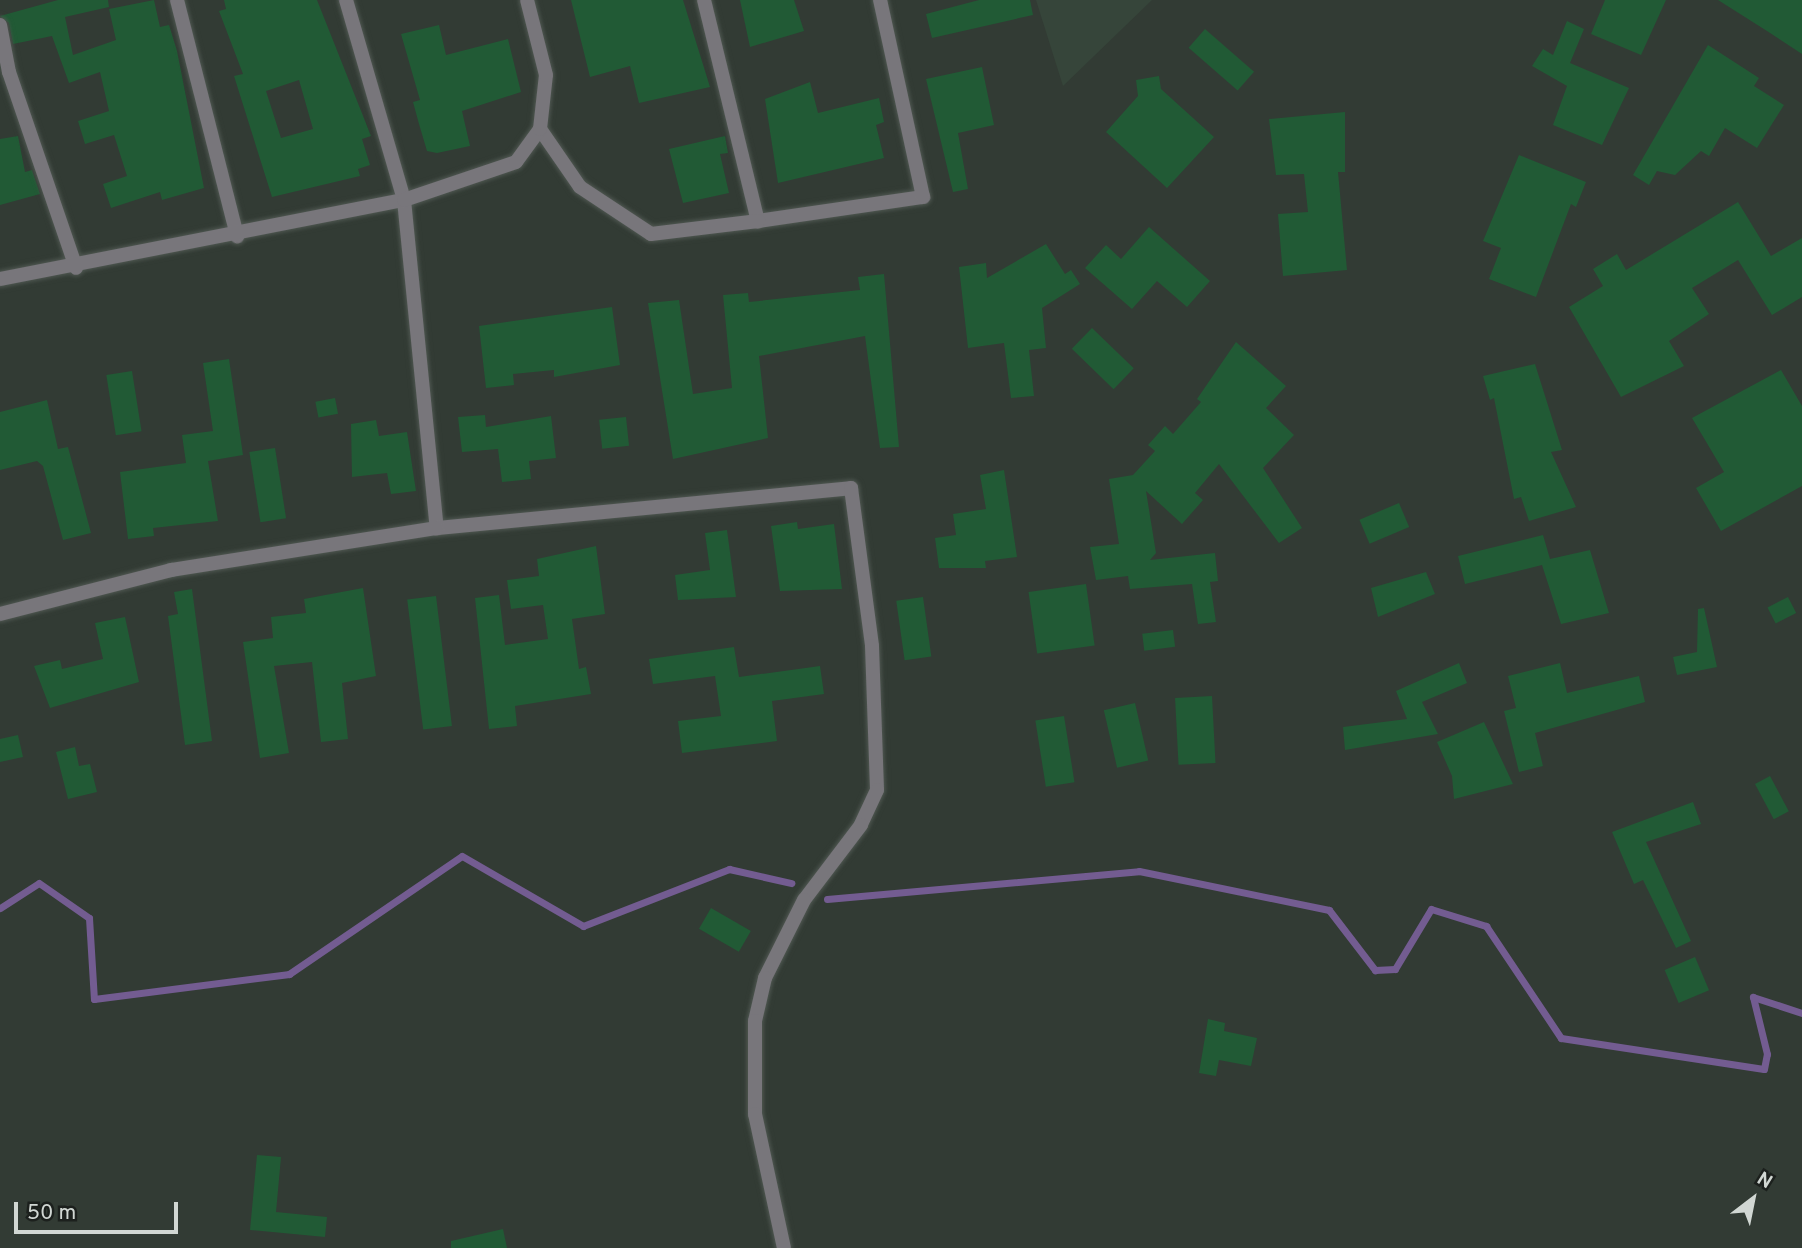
<!DOCTYPE html>
<style>
body{margin:0}
#map{position:relative;width:1802px;height:1248px;overflow:hidden;background:#323b34;font-family:Overpass,sans-serif}
div>[style]{position:absolute}
[style*='--x']{left:calc(var(--x)*1px);top:calc(var(--y)*1px);width:calc(var(--w)*1px);rotate:calc(var(--a)*1deg)}
.built>*{inset:0;background:#36453a}
.stream>*{height:7px;margin:-3.5px;padding:0 3.5px;transform-origin:3.5px;border-radius:3.5px;background:#735c91}
.building>*{inset:0;background:#215a35;transform-origin:0 0}
.roads{filter:drop-shadow(0 0 2px #4f5751) drop-shadow(0 0 2px #4f5751)}
.street>*{height:14px;margin:-7px;padding:0 7px;transform-origin:7px;border-radius:7px;background:#78767b}
span{translate:-50% -50%;white-space:nowrap;text-align:center;line-height:1.15;-webkit-text-stroke:5px #1c201d;paint-order:stroke}
.north{position:absolute;left:1718px;top:1164px;width:70px;height:70px;-webkit-text-stroke:5px #1c201d;paint-order:stroke;rotate:32deg;font-size:19px;font-weight:700;line-height:28px;text-align:center;color:#d1d7d3}
.north::after{content:'';display:block;margin:auto;width:24px;height:32px;background:#d1d7d3;clip-path:polygon(50% 0,100% 100%,50% 72%,0 100%)}
.scale{position:absolute;left:14px;top:1202px;width:164px;height:32px;box-sizing:border-box;border:4px solid #d1d7d3;border-top:0;padding-left:9px;font-size:21px;line-height:24px;white-space:nowrap;color:#d1d7d3;-webkit-text-stroke:5px #1c201d;paint-order:stroke}
</style>
<div id="map">
<div class="built">
<div style="clip-path:polygon(1036px 0,1152px 0,1063px 86px)"></div>
</div>
<div class="stream">
<div style="--x:827;--y:899;--w:313;--a:-5.1"></div>
<div style="--x:1139;--y:871;--w:194;--a:11.6"></div>
<div style="--x:1329;--y:910;--w:76;--a:52.5"></div>
<div style="--x:1375;--y:970;--w:20;--a:-3"></div>
<div style="--x:1395;--y:969;--w:70;--a:-59"></div>
<div style="--x:1431;--y:909;--w:58;--a:17.2"></div>
<div style="--x:1486;--y:926;--w:135;--a:56.2"></div>
<div style="--x:1561;--y:1038;--w:205;--a:8.7"></div>
<div style="--x:1764;--y:1069;--w:15;--a:-79"></div>
<div style="--x:1767;--y:1054;--w:59;--a:-103.8"></div>
<div style="--x:1753;--y:997;--w:52;--a:18.1"></div>
<div style="--x:0;--y:908;--w:46;--a:-32.7"></div>
<div style="--x:39;--y:883;--w:61;--a:35"></div>
<div style="--x:89;--y:918;--w:81;--a:86.5"></div>
<div style="--x:94;--y:999;--w:197;--a:-7.3"></div>
<div style="--x:289;--y:974;--w:209;--a:-34.3"></div>
<div style="--x:462;--y:856;--w:140;--a:30"></div>
<div style="--x:583;--y:926;--w:157;--a:-21.3"></div>
<div style="--x:729;--y:869;--w:64;--a:12.7"></div>
</div>
<div class="building">
<div style="clip-path:polygon(58px 0,108px 0,109px 7px,65px 17px,73px 55px,116px 40px,109px 9px,154px 0,160px 27px,169px 25px,177px 51px,204px 188px,162px 200px,160px 192px,111px 208px,103px 184px,127px 176px,114px 135px,85px 144px,78px 121px,109px 111px,100px 72px,69px 83px,52px 36px,13px 44px,9px 23px,0 16px)"></div>
<div style="clip-path:polygon(evenodd,224px 0,317px 0,371px 136px,362px 139px,370px 165px,358px 169px,360px 176px,272px 197px,234px 76px,243px 74px,219px 11px,226px 9px,224px 0,299px 80px,313px 129px,281px 138px,266px 91px,299px 80px)"></div>
<div style="clip-path:polygon(571px 0,683px 0,710px 87px,639px 103px,630px 66px,590px 77px)"></div>
<div style="clip-path:polygon(740px 0,794px 0,804px 31px,750px 47px)"></div>
<div style="clip-path:polygon(979px 0,1030px 0,1033px 15px,932px 38px,926px 14px)"></div>
<div style="clip-path:polygon(1605px 0,1666px 0,1641px 55px,1591px 34px)"></div>
<div style="clip-path:polygon(1718px 0,1802px 0,1802px 54px,1767px 31px)"></div>
<div style="clip-path:polygon(1567px 21px,1584px 29px,1570px 63px,1629px 88px,1602px 145px,1553px 125px,1567px 86px,1532px 66px,1543px 49px,1553px 55px)"></div>
<div style="clip-path:polygon(439px 25px,446px 55px,508px 39px,521px 92px,462px 111px,470px 146px,437px 153px,427px 151px,419px 124px,413px 102px,420px 100px,401px 34px)"></div>
<div style="left:1205px;top:29px;width:65px;height:25px;rotate:41deg"></div>
<div style="clip-path:polygon(1708px 45px,1759px 78px,1754px 86px,1784px 105px,1757px 148px,1725px 128px,1709px 156px,1701px 151px,1675px 175px,1657px 171px,1649px 185px,1633px 175px)"></div>
<div style="clip-path:polygon(982px 67px,994px 125px,958px 133px,968px 189px,953px 192px,926px 79px)"></div>
<div style="clip-path:polygon(1159px 76px,1161px 89px,1214px 137px,1167px 188px,1106px 132px,1138px 96px,1136px 80px)"></div>
<div style="clip-path:polygon(810px 82px,818px 113px,879px 98px,884px 122px,876px 125px,884px 158px,778px 183px,765px 99px)"></div>
<div style="clip-path:polygon(1345px 112px,1345px 172px,1338px 172px,1347px 270px,1283px 276px,1278px 214px,1308px 212px,1304px 174px,1276px 175px,1269px 119px)"></div>
<div style="clip-path:polygon(18px 136px,25px 172px,32px 170px,40px 194px,0 205px,0 139px)"></div>
<div style="clip-path:polygon(725px 136px,728px 153px,720px 154px,729px 193px,683px 203px,669px 149px)"></div>
<div style="clip-path:polygon(1519px 155px,1586px 182px,1576px 207px,1571px 204px,1536px 297px,1489px 279px,1501px 248px,1483px 241px)"></div>
<div style="clip-path:polygon(1738px 202px,1771px 256px,1802px 238px,1802px 297px,1772px 315px,1738px 260px,1692px 288px,1709px 314px,1669px 341px,1684px 366px,1621px 397px,1569px 307px,1603px 286px,1593px 269px,1617px 254px,1626px 270px)"></div>
<div style="clip-path:polygon(1149px 227px,1210px 281px,1187px 307px,1157px 281px,1132px 309px,1085px 268px,1106px 245px,1121px 259px)"></div>
<div style="clip-path:polygon(1046px 244px,1065px 274px,1071px 270px,1080px 284px,1042px 308px,1046px 348px,1029px 350px,1034px 396px,1011px 398px,1004px 343px,968px 348px,959px 267px,986px 263px,987px 278px)"></div>
<div style="clip-path:polygon(884px 274px,899px 447px,880px 448px,865px 336px,759px 356px,768px 438px,673px 459px,648px 303px,679px 300px,693px 394px,732px 388px,723px 295px,748px 293px,749px 302px,860px 290px,858px 277px)"></div>
<div style="clip-path:polygon(612px 307px,620px 365px,554px 377px,554px 370px,513px 374px,514px 385px,486px 388px,479px 326px)"></div>
<div style="left:1092px;top:328px;width:58px;height:29px;rotate:44deg"></div>
<div style="clip-path:polygon(1236px 342px,1286px 386px,1266px 408px,1294px 435px,1263px 468px,1302px 528px,1279px 543px,1219px 464px,1195px 493px,1203px 500px,1182px 524px,1146px 491px,1156px 553px,1150px 560px,1215px 553px,1218px 581px,1210px 582px,1216px 622px,1198px 624px,1192px 584px,1130px 589px,1128px 576px,1096px 580px,1090px 547px,1119px 544px,1109px 479px,1133px 475px,1155px 451px,1148px 445px,1165px 426px,1173px 434px,1201px 402px,1197px 399px)"></div>
<div style="clip-path:polygon(229px 359px,243px 455px,208px 461px,218px 521px,153px 528px,154px 536px,128px 539px,120px 472px,186px 463px,182px 435px,213px 431px,203px 363px)"></div>
<div style="clip-path:polygon(1535px 364px,1562px 450px,1551px 452px,1576px 507px,1529px 521px,1521px 497px,1514px 499px,1494px 398px,1490px 400px,1483px 376px)"></div>
<div style="clip-path:polygon(1781px 370px,1802px 406px,1802px 486px,1721px 531px,1696px 488px,1724px 472px,1692px 418px)"></div>
<div style="left:132px;top:371px;width:61px;height:26px;rotate:81deg"></div>
<div style="left:335px;top:398px;width:16px;height:20px;rotate:79deg"></div>
<div style="clip-path:polygon(47px 400px,58px 449px,68px 447px,91px 533px,63px 540px,43px 466px,37px 461px,0 470px,0 412px)"></div>
<div style="clip-path:polygon(485px 415px,486px 427px,551px 416px,556px 458px,529px 461px,531px 479px,502px 482px,498px 449px,462px 452px,458px 417px)"></div>
<div style="left:626px;top:417px;width:29px;height:27px;rotate:84deg"></div>
<div style="clip-path:polygon(376px 420px,379px 436px,407px 432px,416px 491px,391px 494px,387px 473px,352px 477px,351px 424px)"></div>
<div style="left:275px;top:448px;width:71px;height:26px;rotate:81deg"></div>
<div style="clip-path:polygon(1004px 470px,1017px 557px,985px 561px,986px 568px,939px 568px,935px 538px,956px 535px,953px 514px,986px 509px,980px 475px)"></div>
<div style="left:1399px;top:503px;width:26px;height:43px;rotate:67deg"></div>
<div style="clip-path:polygon(797px 522px,798px 529px,834px 524px,842px 589px,780px 591px,771px 526px)"></div>
<div style="clip-path:polygon(727px 530px,736px 597px,678px 600px,675px 575px,710px 570px,705px 533px)"></div>
<div style="clip-path:polygon(1543px 535px,1550px 559px,1590px 550px,1609px 613px,1561px 624px,1542px 565px,1465px 584px,1458px 556px)"></div>
<div style="clip-path:polygon(596px 546px,605px 614px,572px 619px,579px 669px,586px 667px,591px 694px,515px 706px,517px 726px,489px 729px,475px 598px,499px 595px,505px 645px,548px 639px,543px 605px,511px 609px,507px 580px,539px 576px,537px 559px)"></div>
<div style="clip-path:polygon(1426px 572px,1435px 594px,1378px 617px,1371px 588px)"></div>
<div style="left:1086px;top:584px;width:62px;height:58px;rotate:82deg"></div>
<div style="clip-path:polygon(363px 588px,376px 676px,342px 683px,348px 739px,321px 742px,312px 662px,274px 666px,289px 753px,260px 758px,243px 642px,273px 638px,271px 617px,306px 613px,304px 599px)"></div>
<div style="clip-path:polygon(192px 589px,212px 741px,185px 745px,168px 616px,178px 614px,174px 592px)"></div>
<div style="left:436px;top:596px;width:131px;height:29px;rotate:83deg"></div>
<div style="left:923px;top:597px;width:60px;height:27px;rotate:82deg"></div>
<div style="left:1788px;top:597px;width:18px;height:23px;rotate:63deg"></div>
<div style="clip-path:polygon(1704px 608px,1717px 667px,1677px 675px,1673px 657px,1697px 652px,1698px 609px)"></div>
<div style="clip-path:polygon(125px 617px,139px 682px,50px 708px,34px 666px,60px 660px,62px 669px,103px 659px,95px 623px)"></div>
<div style="left:1173px;top:630px;width:17px;height:31px;rotate:83deg"></div>
<div style="clip-path:polygon(734px 647px,739px 677px,820px 666px,824px 694px,772px 701px,777px 741px,682px 753px,678px 721px,721px 716px,715px 676px,653px 684px,649px 659px)"></div>
<div style="clip-path:polygon(1459px 663px,1467px 683px,1422px 702px,1438px 734px,1345px 750px,1343px 727px,1407px 719px,1396px 691px)"></div>
<div style="clip-path:polygon(1560px 663px,1567px 693px,1639px 676px,1645px 702px,1535px 733px,1543px 766px,1519px 772px,1504px 711px,1516px 708px,1508px 676px)"></div>
<div style="left:1212px;top:696px;width:67px;height:37px;rotate:87deg"></div>
<div style="left:1135px;top:703px;width:59px;height:32px;rotate:77deg"></div>
<div style="left:1064px;top:716px;width:67px;height:29px;rotate:81deg"></div>
<div style="clip-path:polygon(1484px 722px,1513px 784px,1454px 799px,1452px 776px,1437px 742px)"></div>
<div style="clip-path:polygon(18px 735px,23px 757px,0 762px,0 739px)"></div>
<div style="clip-path:polygon(75px 747px,79px 766px,90px 764px,97px 792px,68px 799px,56px 752px)"></div>
<div style="left:1770px;top:776px;width:40px;height:17px;rotate:62deg"></div>
<div style="clip-path:polygon(1693px 802px,1701px 824px,1646px 842px,1691px 941px,1676px 948px,1643px 880px,1634px 884px,1612px 832px)"></div>
<div style="left:711px;top:908px;width:46px;height:24px;rotate:30deg"></div>
<div style="left:1695px;top:957px;width:36px;height:33px;rotate:67deg"></div>
<div style="clip-path:polygon(1208px 1019px,1225px 1023px,1224px 1031px,1257px 1038px,1251px 1066px,1219px 1060px,1216px 1076px,1199px 1073px)"></div>
<div style="clip-path:polygon(257px 1155px,281px 1157px,276px 1212px,327px 1217px,325px 1237px,250px 1230px)"></div>
<div style="clip-path:polygon(503px 1229px,507px 1248px,451px 1248px,451px 1241px)"></div>
</div>
<div class="roads">
<div class="street">
<div style="--x:177;--y:0;--w:244;--a:75.7"></div>
<div style="--x:346;--y:0;--w:208;--a:73.8"></div>
<div style="--x:404;--y:200;--w:330;--a:84.3"></div>
<div style="--x:437;--y:528;--w:416;--a:-5.5"></div>
<div style="--x:851;--y:488;--w:159;--a:82.4"></div>
<div style="--x:872;--y:646;--w:144;--a:88"></div>
<div style="--x:877;--y:790;--w:38;--a:115"></div>
<div style="--x:861;--y:825;--w:94;--a:127.2"></div>
<div style="--x:804;--y:900;--w:87;--a:116.6"></div>
<div style="--x:765;--y:978;--w:44;--a:103.1"></div>
<div style="--x:755;--y:1021;--w:93;--a:90"></div>
<div style="--x:755;--y:1114;--w:137;--a:77.8"></div>
<div style="--x:704;--y:0;--w:228;--a:76.3"></div>
<div style="--x:758;--y:221;--w:167;--a:-8.3"></div>
<div style="--x:923;--y:197;--w:202;--a:-102.3"></div>
<div style="--x:0;--y:25;--w:48;--a:79.2"></div>
<div style="--x:9;--y:72;--w:207;--a:71.1"></div>
<div style="--x:540;--y:129;--w:70;--a:55.4"></div>
<div style="--x:580;--y:187;--w:85;--a:33.5"></div>
<div style="--x:651;--y:234;--w:108;--a:-6.9"></div>
<div style="--x:0;--y:279;--w:412;--a:-11.1"></div>
<div style="--x:404;--y:200;--w:118;--a:-18.7"></div>
<div style="--x:516;--y:162;--w:41;--a:-54"></div>
<div style="--x:540;--y:129;--w:54;--a:-83.7"></div>
<div style="--x:546;--y:75;--w:77;--a:-104.2"></div>
<div style="--x:0;--y:614;--w:177;--a:-14.4"></div>
<div style="--x:171;--y:570;--w:269;--a:-9"></div>
</div>
</div>
<div class="north">N</div>
<div class="scale">50 m</div>
</div>
